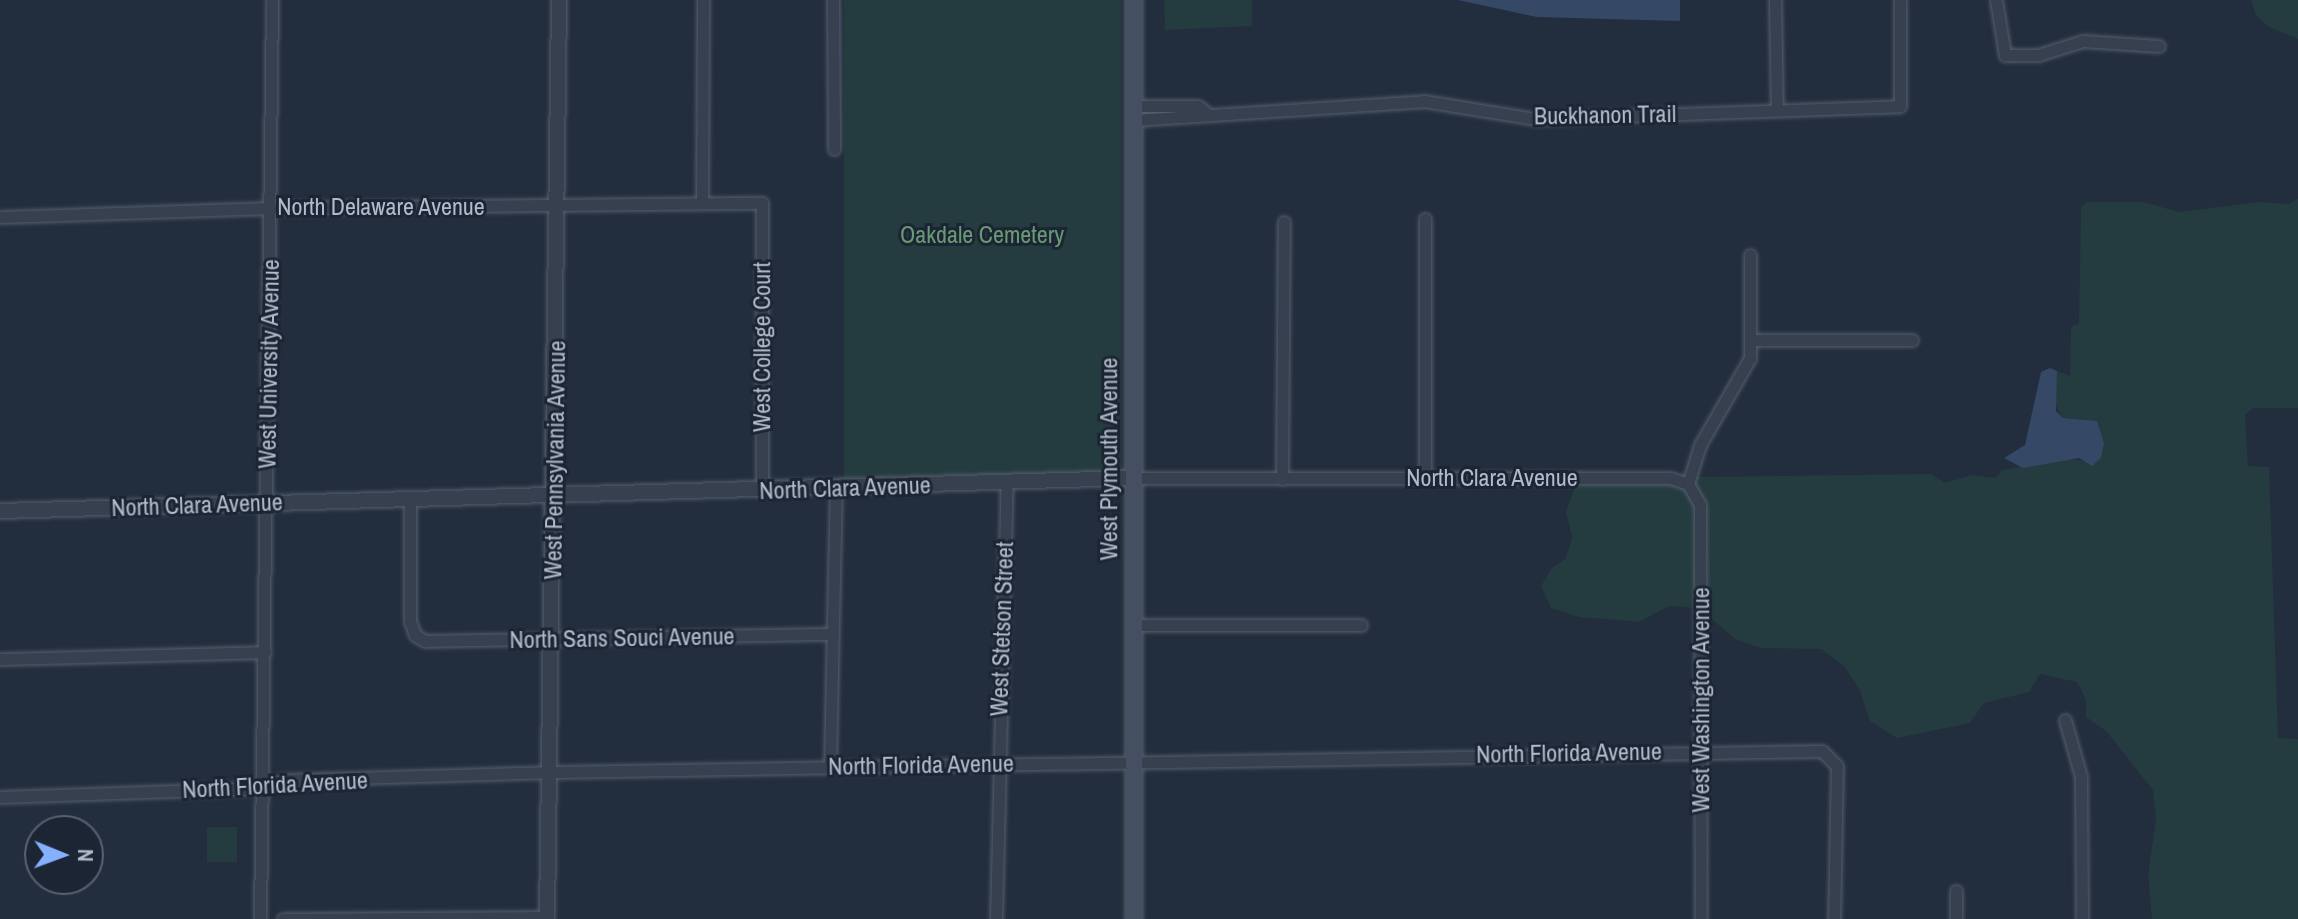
<!DOCTYPE html>
<style>
body{margin:0}
#map{position:relative;width:2298px;height:919px;overflow:hidden;background:#222e3e;font-family:"Archivo Narrow",sans-serif}
div>[style]{position:absolute}
[style*='--x']{left:calc(var(--x)*1px);top:calc(var(--y)*1px);width:calc(var(--w)*1px);rotate:calc(var(--a)*1deg)}
.green>*{inset:0;background:#243b3f;transform-origin:0 0}
.water>*{inset:0;background:#354866}
.roads{filter:drop-shadow(0 0 2px #555e6c) drop-shadow(0 0 2px #555e6c)}
.minor>*{height:11px;margin:-5.5px;padding:0 5.5px;transform-origin:5.5px;border-radius:5.5px;background:#36404e}
.tertiary>*{height:14px;margin:-7px;padding:0 7px;transform-origin:7px;border-radius:7px;background:#36404e}
.secondary>*{height:16px;margin:-8px;padding:0 8px;transform-origin:8px;border-radius:8px;background:#444f61}
span{translate:-50% -50%;white-space:nowrap;text-align:center;line-height:1.15;-webkit-text-stroke:6px #1c2533;paint-order:stroke}
.street-label{font-size:24px;color:#b2bbc9}
.park-label{font-size:24px;color:#689b75}
.north{position:absolute;left:24px;top:815px;width:80px;height:80px;box-sizing:border-box;background:#1c2533;border:2px solid #58616f;border-radius:50%;rotate:91deg;font-size:22px;font-weight:700;line-height:32px;text-align:center;color:#b2bbc9}
.north::after{content:'';display:block;margin:auto;width:28px;height:36px;background:#84b0fd;clip-path:polygon(50% 0,100% 100%,50% 72%,0 100%)}
</style>
<div id="map">
<div class="green">
<div style="left:844px;top:0;width:277px;height:477px"></div>
<div style="clip-path:polygon(1164px 0,1252px 0,1252px 26px,1165px 30px)"></div>
<div style="clip-path:polygon(2251px 0,2298px 0,2298px 39px,2269px 27px,2256px 15px)"></div>
<div style="clip-path:polygon(2298px 199px,2298px 408px,2253px 408px,2245px 415px,2248px 466px,2269px 467px,2278px 738px,2298px 739px,2298px 919px,2152px 919px,2148px 874px,2156px 820px,2153px 790px,2106px 731px,2086px 717px,2086px 700px,2077px 682px,2040px 674px,2029px 692px,1984px 703px,1970px 723px,1897px 738px,1870px 721px,1860px 691px,1845px 667px,1821px 649px,1761px 648px,1735px 639px,1707px 615px,1706px 505px,1694px 484px,1696px 477px,1931px 474px,1945px 483px,1972px 475px,1995px 478px,2002px 470px,2067px 459px,2086px 461px,2087px 420px,2062px 418px,2055px 403px,2057px 371px,2070px 376px,2071px 327px,2079px 323px,2081px 208px,2086px 202px,2143px 202px,2179px 212px,2258px 202px,2288px 204px)"></div>
<div style="clip-path:polygon(1669px 482px,1685px 488px,1695px 506px,1696px 608px,1669px 606px,1639px 622px,1579px 617px,1551px 608px,1541px 586px,1552px 568px,1566px 558px,1572px 537px,1566px 512px,1576px 483px)"></div>
<div style="left:207px;top:827px;width:30px;height:35px"></div>
</div>
<div class="water">
<div style="clip-path:polygon(1458px 0,1680px 0,1680px 21px,1537px 17px)"></div>
<div style="clip-path:polygon(2050px 368px,2057px 371px,2056px 411px,2063px 418px,2097px 421px,2104px 443px,2101px 458px,2092px 466px,2079px 458px,2023px 468px,2004px 458px,2025px 445px,2041px 372px)"></div>
</div>
<div class="roads">
<div class="minor">
<div style="--x:833;--y:0;--w:149;--a:89.6"></div>
<div style="--x:1775;--y:0;--w:110;--a:89"></div>
<div style="--x:1996;--y:0;--w:56;--a:80.7"></div>
<div style="--x:2005;--y:55;--w:33;--a:0"></div>
<div style="--x:2038;--y:55;--w:47;--a:-17.3"></div>
<div style="--x:2083;--y:41;--w:76;--a:3.8"></div>
<div style="--x:1134;--y:106;--w:64;--a:0"></div>
<div style="--x:1198;--y:106;--w:10;--a:37"></div>
<div style="--x:1134;--y:120;--w:291;--a:-3.7"></div>
<div style="--x:1424;--y:101;--w:112;--a:9.2"></div>
<div style="--x:1535;--y:119;--w:365;--a:-2"></div>
<div style="--x:1900;--y:106;--w:106;--a:-90"></div>
<div style="--x:702;--y:203;--w:203;--a:-89.7"></div>
<div style="--x:0;--y:217;--w:271;--a:-1.9"></div>
<div style="--x:271;--y:208;--w:491;--a:-0.6"></div>
<div style="--x:762;--y:203;--w:288;--a:90"></div>
<div style="--x:1425;--y:219;--w:259;--a:90"></div>
<div style="--x:1750;--y:340;--w:162;--a:0"></div>
<div style="--x:1133;--y:478;--w:537;--a:0"></div>
<div style="--x:1670;--y:478;--w:19;--a:18"></div>
<div style="--x:1282;--y:479;--w:257;--a:-89.6"></div>
<div style="--x:1688;--y:484;--w:24;--a:60"></div>
<div style="--x:1700;--y:505;--w:414;--a:89.9"></div>
<div style="--x:1688;--y:484;--w:41;--a:-72.9"></div>
<div style="--x:1700;--y:445;--w:100;--a:-60.1"></div>
<div style="--x:1750;--y:358;--w:103;--a:-90"></div>
<div style="--x:410;--y:499;--w:122;--a:90"></div>
<div style="--x:410;--y:621;--w:15;--a:70"></div>
<div style="--x:415;--y:635;--w:12;--a:31"></div>
<div style="--x:425;--y:641;--w:406;--a:-1"></div>
<div style="--x:1132;--y:625;--w:229;--a:0"></div>
<div style="--x:0;--y:659;--w:265;--a:-1.5"></div>
<div style="--x:2065;--y:720;--w:59;--a:74.3"></div>
<div style="--x:2081;--y:777;--w:142;--a:89.6"></div>
<div style="--x:830;--y:766;--w:276;--a:-88.8"></div>
<div style="--x:0;--y:797;--w:261;--a:-2"></div>
<div style="--x:261;--y:788;--w:24;--a:-19"></div>
<div style="--x:284;--y:780;--w:271;--a:-1.7"></div>
<div style="--x:555;--y:772;--w:1267;--a:-0.95"></div>
<div style="--x:1822;--y:751;--w:21;--a:45"></div>
<div style="--x:1837;--y:766;--w:153;--a:91.1"></div>
<div style="--x:1956;--y:891;--w:28;--a:90"></div>
<div style="--x:260;--y:919;--w:919;--a:-89.25"></div>
<div style="--x:283;--y:919;--w:264;--a:-0.4"></div>
<div style="--x:996;--y:919;--w:436;--a:-88.6"></div>
</div>
<div class="tertiary">
<div style="--x:0;--y:511;--w:1133;--a:-1.67"></div>
<div style="--x:547;--y:919;--w:919;--a:-89.25"></div>
</div>
<div class="secondary">
<div style="--x:1134;--y:919;--w:919;--a:-90"></div>
</div>
</div>
<div class="street-label">
<span style="left:1605px;top:115px;rotate:-1deg">Buckhanon Trail</span>
<span style="left:381px;top:207px">North Delaware Avenue</span>
<span style="left:762px;top:347px;rotate:-90deg">West College Court</span>
<span style="left:269px;top:364px;rotate:-89deg">West University Avenue</span>
<span style="left:1109px;top:459px;rotate:-90deg">West Plymouth Avenue</span>
<span style="left:555px;top:460px;rotate:-89deg">West Pennsylvania Avenue</span>
<span style="left:1492px;top:478px">North Clara Avenue</span>
<span style="left:845px;top:488px;rotate:-2deg">North Clara Avenue</span>
<span style="left:197px;top:505px;rotate:-2deg">North Clara Avenue</span>
<span style="left:1002px;top:629px;rotate:-88deg">West Stetson Street</span>
<span style="left:622px;top:638px;rotate:-1deg">North Sans Souci Avenue</span>
<span style="left:1701px;top:700px;rotate:-90deg">West Washington Avenue</span>
<span style="left:1569px;top:753px;rotate:-1deg">North Florida Avenue</span>
<span style="left:921px;top:765px;rotate:-1deg">North Florida Avenue</span>
<span style="left:275px;top:785px;rotate:-3deg">North Florida Avenue</span>
</div>
<div class="park-label">
<span style="left:982px;top:235px">Oakdale Cemetery</span>
</div>
<div class="north">N</div>
</div>
